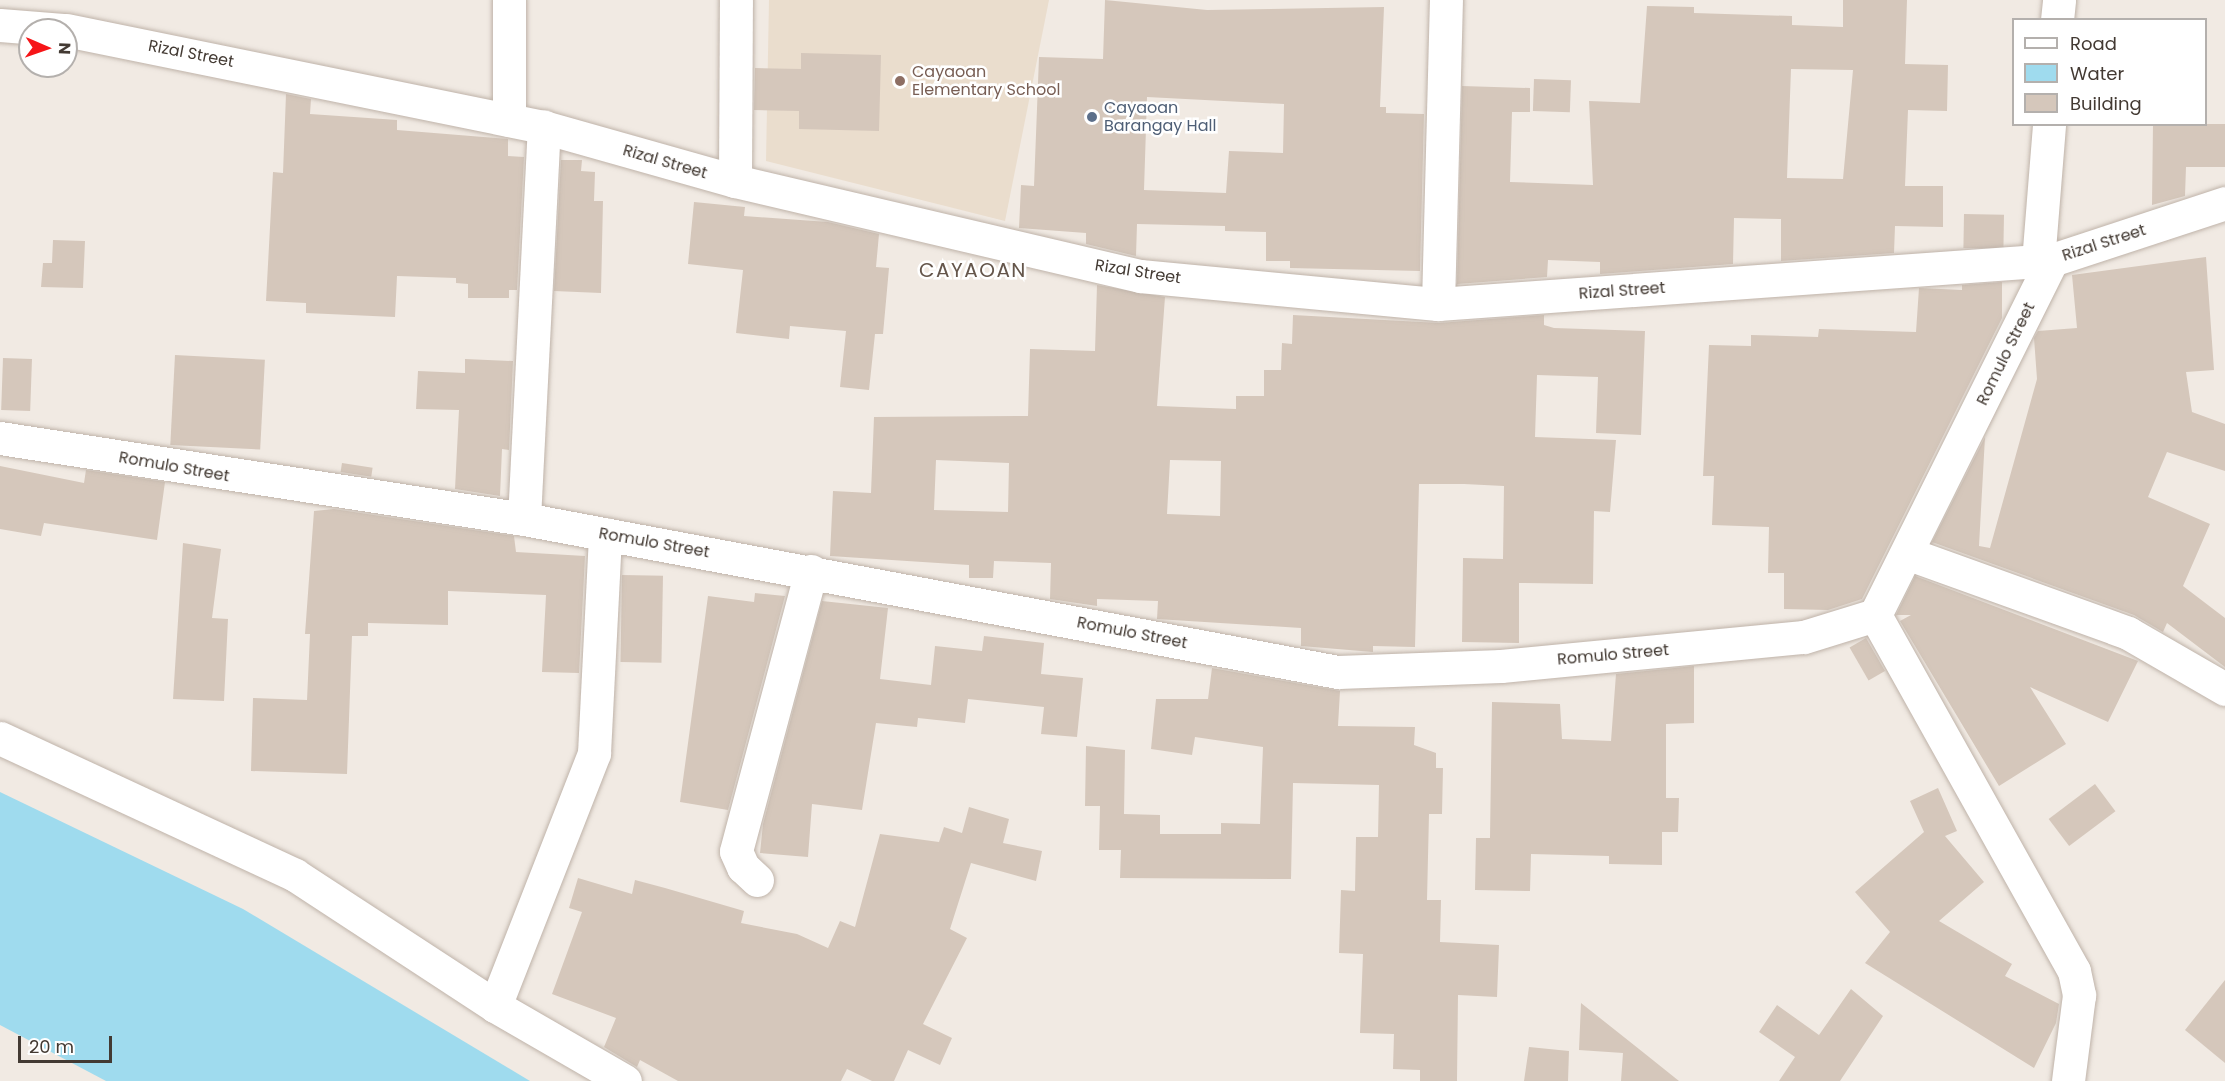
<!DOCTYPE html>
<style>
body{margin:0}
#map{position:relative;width:2225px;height:1081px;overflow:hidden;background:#f1eae3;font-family:Poppins,sans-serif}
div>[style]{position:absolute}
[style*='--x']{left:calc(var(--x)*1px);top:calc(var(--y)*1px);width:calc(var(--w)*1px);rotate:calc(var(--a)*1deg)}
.education>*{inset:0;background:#eaddcd}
.water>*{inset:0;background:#9fdbee}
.building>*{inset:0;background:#d5c7bb;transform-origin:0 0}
.roads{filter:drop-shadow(0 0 2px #bfb3a9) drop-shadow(0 0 2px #bfb3a9)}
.minor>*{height:33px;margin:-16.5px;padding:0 16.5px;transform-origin:16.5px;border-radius:16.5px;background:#fff}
.tertiary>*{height:33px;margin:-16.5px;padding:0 16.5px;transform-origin:16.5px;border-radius:16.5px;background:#fff}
.dots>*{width:16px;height:16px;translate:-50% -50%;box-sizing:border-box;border:3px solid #fff;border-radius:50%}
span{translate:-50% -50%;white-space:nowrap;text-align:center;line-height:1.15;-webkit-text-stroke:5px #fff;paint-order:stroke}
.street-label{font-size:16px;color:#433a33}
.education-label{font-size:16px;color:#785e54}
.left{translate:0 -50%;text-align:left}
.service-label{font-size:16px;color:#4e5e75}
.quarter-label{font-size:20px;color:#65564b;letter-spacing:1.5px}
.legend{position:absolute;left:2012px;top:18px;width:195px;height:108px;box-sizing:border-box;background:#fff;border:2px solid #b4b0ad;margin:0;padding:8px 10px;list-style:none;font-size:18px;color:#433a33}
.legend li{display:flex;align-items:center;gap:12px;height:30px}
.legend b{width:30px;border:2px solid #b4b0ad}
.north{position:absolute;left:18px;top:18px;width:60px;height:60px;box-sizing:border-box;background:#fff;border:2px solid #b4b0ad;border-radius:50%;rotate:92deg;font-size:16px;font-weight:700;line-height:24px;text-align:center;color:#433a33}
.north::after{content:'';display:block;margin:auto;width:21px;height:27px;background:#f61518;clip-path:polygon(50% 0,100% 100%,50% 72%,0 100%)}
.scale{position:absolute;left:18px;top:1036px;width:94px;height:27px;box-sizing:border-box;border:3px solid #433a33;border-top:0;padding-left:8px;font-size:18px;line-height:21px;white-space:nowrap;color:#433a33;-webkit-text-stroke:4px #fff;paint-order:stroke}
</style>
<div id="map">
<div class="education">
<div style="clip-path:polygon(769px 0,1049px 0,1005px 221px,766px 161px)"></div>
</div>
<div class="water">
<div style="clip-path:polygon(0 792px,243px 909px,530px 1081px,106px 1081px,0 1025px)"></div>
</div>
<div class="building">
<div style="clip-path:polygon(evenodd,1105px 0,1207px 10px,1384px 7px,1380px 107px,1386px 107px,1386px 113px,1424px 114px,1420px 271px,1290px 268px,1290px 261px,1266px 261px,1266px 232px,1225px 231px,1225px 226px,1137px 224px,1136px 256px,1086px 244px,1086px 233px,1019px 228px,1021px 185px,1034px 186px,1039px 57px,1103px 59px,1105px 0,1147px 97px,1284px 104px,1283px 153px,1229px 151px,1226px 193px,1144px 190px,1147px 97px)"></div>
<div style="clip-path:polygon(evenodd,1843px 0,1907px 0,1905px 64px,1948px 65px,1947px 111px,1908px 110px,1905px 186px,1943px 186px,1943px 227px,1895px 226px,1894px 253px,1781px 261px,1781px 219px,1734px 218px,1733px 264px,1600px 274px,1600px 262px,1548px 260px,1547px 277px,1457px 284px,1462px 86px,1530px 88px,1530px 112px,1512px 112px,1510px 182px,1593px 185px,1589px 101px,1640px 103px,1647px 6px,1694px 7px,1694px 13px,1792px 16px,1792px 25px,1843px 27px,1843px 0,1791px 69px,1853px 70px,1843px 179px,1787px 178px,1791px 69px)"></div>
<div style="clip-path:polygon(801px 53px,881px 55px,879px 131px,799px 129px,799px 111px,754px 110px,755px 68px,801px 69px)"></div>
<div style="left:1534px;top:79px;width:37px;height:32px;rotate:2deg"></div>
<div style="clip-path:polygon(286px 94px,311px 99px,310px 114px,397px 120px,397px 130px,508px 139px,508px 156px,524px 157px,517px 290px,509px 290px,509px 298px,468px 298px,468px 284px,456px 283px,456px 278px,397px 276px,395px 317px,306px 313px,306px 303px,266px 301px,273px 172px,283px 173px)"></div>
<div style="clip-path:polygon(2153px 124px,2225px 124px,2225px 167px,2186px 167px,2185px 196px,2152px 205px)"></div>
<div style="clip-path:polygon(561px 160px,582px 160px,581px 171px,595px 172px,594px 201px,603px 201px,601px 293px,554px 291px)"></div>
<div style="clip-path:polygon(694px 202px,745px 207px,744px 216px,828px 222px,879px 234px,876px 267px,889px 268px,883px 334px,875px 334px,869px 390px,840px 387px,846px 331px,790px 326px,789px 339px,736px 333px,743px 270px,688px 264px)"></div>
<div style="left:1964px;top:214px;width:40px;height:34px;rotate:1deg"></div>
<div style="clip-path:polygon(53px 240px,85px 241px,83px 288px,41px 287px,43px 263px,52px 263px)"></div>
<div style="clip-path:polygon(2206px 257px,2214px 370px,2186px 372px,2192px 412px,2225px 424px,2225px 471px,2167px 452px,2148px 497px,2210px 524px,2183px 586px,2225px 618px,2225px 667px,2167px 623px,2163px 632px,2134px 615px,1932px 542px,1985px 437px,1979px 546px,1990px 548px,2037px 379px,2034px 338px,2038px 331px,2077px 328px,2072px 275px)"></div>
<div style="clip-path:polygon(2002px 282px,2002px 318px,1862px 599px,1828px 610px,1784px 609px,1784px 573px,1768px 573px,1769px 527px,1712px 525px,1714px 476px,1703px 476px,1709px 345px,1751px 346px,1751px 335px,1818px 337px,1819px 329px,1916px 332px,1919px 288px,1962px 290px,1962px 285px)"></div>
<div style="clip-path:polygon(evenodd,1097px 285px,1165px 297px,1157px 406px,1236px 409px,1236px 396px,1264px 396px,1264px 370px,1281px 370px,1282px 343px,1292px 344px,1293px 315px,1439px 323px,1544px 315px,1544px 325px,1554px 328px,1645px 331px,1641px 435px,1596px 433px,1598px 377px,1537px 375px,1535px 437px,1616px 440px,1610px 512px,1594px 511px,1593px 584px,1519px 583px,1519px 643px,1462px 642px,1463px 558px,1503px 559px,1504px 486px,1464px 484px,1419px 484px,1415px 647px,1373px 646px,1373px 652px,1301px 646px,1301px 628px,1157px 619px,1158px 601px,1097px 599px,1097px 606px,1050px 599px,1051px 563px,994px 561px,993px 578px,969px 578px,969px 565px,830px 556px,833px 491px,871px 493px,874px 417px,1028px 416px,1030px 349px,1095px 351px,1097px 285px,936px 460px,1009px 463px,1008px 512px,934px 510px,936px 460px,1097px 285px,1170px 460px,1221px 461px,1220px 516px,1167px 514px,1170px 460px)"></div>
<div style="left:175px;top:355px;width:90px;height:90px;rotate:3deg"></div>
<div style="left:3px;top:358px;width:29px;height:52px;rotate:2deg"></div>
<div style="clip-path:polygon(465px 359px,513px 361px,509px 450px,502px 449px,500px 496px,455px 489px,459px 410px,416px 409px,418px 371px,465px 373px)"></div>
<div style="left:342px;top:463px;width:31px;height:9px;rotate:9deg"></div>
<div style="clip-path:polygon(0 466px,84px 483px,86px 470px,165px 482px,157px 540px,44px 523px,41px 536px,0 529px)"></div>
<div style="clip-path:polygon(334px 509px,514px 536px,516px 552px,585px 556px,579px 673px,542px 672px,546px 595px,448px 591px,448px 625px,368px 623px,368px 636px,352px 636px,347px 774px,251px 771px,253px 698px,307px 700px,310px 634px,305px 634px,314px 511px)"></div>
<div style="clip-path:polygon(183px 543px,221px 549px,212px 618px,228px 619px,224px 701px,173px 699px)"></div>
<div style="left:622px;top:575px;width:41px;height:87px;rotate:1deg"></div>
<div style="clip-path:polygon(1915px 576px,2138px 661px,2108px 722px,2030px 687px,2066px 744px,1999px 786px,1900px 621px,1911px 615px,1896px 615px)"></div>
<div style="clip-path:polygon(755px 593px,785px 596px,728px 810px,680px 802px,708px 596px,754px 602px)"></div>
<div style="clip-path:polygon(822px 601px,888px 608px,880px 679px,931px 685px,935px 646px,982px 651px,984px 636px,1044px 643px,1041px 674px,1083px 678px,1077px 737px,1041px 734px,1044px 707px,968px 699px,965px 723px,918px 718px,917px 727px,876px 723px,862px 810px,812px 804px,808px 857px,760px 853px,763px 824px)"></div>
<div style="left:1866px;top:638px;width:38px;height:19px;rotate:60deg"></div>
<div style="clip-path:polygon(1694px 666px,1694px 723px,1666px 724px,1666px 798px,1679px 798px,1678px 832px,1662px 832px,1662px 865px,1609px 864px,1609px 856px,1531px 854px,1530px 891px,1475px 890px,1476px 838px,1490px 838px,1492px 702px,1560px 704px,1562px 739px,1611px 741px,1616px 674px)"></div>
<div style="clip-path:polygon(1212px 668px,1340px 691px,1338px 726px,1415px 727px,1414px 745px,1436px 753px,1436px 768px,1443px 768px,1442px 814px,1429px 814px,1427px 900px,1441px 900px,1440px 942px,1499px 945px,1497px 997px,1458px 995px,1457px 1081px,1420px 1081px,1420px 1070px,1393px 1069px,1394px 1034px,1360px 1033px,1363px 954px,1339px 953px,1341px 890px,1355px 891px,1356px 837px,1378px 837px,1379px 785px,1293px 783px,1291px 879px,1120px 878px,1121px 850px,1099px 850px,1100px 806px,1085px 806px,1086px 746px,1125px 750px,1124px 814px,1160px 815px,1160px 834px,1221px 834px,1221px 823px,1260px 824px,1263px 747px,1195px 737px,1192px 755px,1151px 749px,1156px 699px,1208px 699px)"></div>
<div style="left:2095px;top:784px;width:34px;height:58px;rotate:53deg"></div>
<div style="clip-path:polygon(1938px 788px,1957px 831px,1945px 836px,1984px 882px,1939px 921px,2012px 964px,2005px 976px,2059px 1004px,2056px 1023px,2034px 1068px,1865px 963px,1890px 932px,1855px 892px,1924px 832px,1910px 801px)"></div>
<div style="clip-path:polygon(969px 807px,1009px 819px,1003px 843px,1042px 851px,1036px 881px,971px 863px,950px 929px,967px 938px,923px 1024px,952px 1038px,940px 1065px,908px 1050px,894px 1081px,872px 1081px,847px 1069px,841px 1081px,678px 1081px,640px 1060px,637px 1067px,604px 1047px,616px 1018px,552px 994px,582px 912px,569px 908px,578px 878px,632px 894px,635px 880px,665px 888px,744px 911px,741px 923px,797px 934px,828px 948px,840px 921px,855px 927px,880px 834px,939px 842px,944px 827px,962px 833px)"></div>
<div style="clip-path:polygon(2225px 980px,2225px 1063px,2185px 1030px)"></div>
<div style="clip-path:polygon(1851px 989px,1883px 1016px,1840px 1081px,1779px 1081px,1795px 1057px,1759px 1032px,1777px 1005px,1819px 1035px)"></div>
<div style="clip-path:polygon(1581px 1003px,1639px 1049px,1679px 1081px,1621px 1081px,1623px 1053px,1579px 1050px)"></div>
<div style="clip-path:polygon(1529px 1047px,1569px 1051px,1568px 1081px,1524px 1081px)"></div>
</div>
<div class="roads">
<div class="minor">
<div style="--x:509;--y:0;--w:120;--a:90"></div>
<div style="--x:2057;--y:20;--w:20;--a:-84"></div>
<div style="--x:735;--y:181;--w:181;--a:-89.7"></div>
<div style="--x:2038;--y:262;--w:138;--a:-85.4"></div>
<div style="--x:1438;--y:304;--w:304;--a:-88.5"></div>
<div style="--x:0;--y:438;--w:530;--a:8.79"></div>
<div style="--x:524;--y:519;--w:828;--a:10.65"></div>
<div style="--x:1338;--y:672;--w:163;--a:-2.1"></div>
<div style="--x:1501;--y:666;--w:304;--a:-5.5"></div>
<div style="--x:1804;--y:637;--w:74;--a:-17.2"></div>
<div style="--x:1875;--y:615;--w:397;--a:-63.5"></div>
<div style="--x:524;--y:519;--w:393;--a:-87.1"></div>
<div style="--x:1909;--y:554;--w:233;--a:19.8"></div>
<div style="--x:2128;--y:633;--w:112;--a:30"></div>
<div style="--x:1875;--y:615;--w:408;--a:60.8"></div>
<div style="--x:2074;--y:971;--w:25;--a:78"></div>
<div style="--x:2079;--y:995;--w:87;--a:97.3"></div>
<div style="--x:0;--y:738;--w:325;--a:24.9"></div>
<div style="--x:295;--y:875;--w:239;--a:33.2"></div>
<div style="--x:495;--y:1006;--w:150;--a:30"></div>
<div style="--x:757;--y:880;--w:19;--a:-137"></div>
<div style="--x:743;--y:867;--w:17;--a:-114"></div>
<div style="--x:736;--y:851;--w:290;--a:-75"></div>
<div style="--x:495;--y:1006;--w:272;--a:-68.6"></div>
<div style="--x:594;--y:753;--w:219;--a:-87.1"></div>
</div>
<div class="tertiary">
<div style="--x:0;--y:25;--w:63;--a:4.5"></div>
<div style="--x:66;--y:30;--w:488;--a:11.5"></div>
<div style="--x:544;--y:127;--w:198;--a:15.8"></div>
<div style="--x:735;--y:181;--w:416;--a:13.2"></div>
<div style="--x:1140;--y:276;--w:299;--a:5.4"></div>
<div style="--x:1438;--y:304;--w:616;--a:-4.1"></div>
<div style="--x:2052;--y:260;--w:182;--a:-18.2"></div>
</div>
</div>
<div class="dots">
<div style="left:900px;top:81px;background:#8d6e63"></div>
<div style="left:1092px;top:117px;background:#5c6f8a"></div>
</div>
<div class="street-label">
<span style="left:191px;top:54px;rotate:11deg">Rizal Street</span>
<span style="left:665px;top:162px;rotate:16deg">Rizal Street</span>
<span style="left:2104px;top:243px;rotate:-18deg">Rizal Street</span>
<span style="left:1138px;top:272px;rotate:9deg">Rizal Street</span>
<span style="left:1622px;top:291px;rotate:-4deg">Rizal Street</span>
<span style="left:2006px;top:354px;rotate:-64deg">Romulo Street</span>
<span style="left:174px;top:467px;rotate:10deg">Romulo Street</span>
<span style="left:654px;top:543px;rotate:10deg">Romulo Street</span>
<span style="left:1132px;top:633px;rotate:11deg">Romulo Street</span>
<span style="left:1613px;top:655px;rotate:-5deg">Romulo Street</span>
</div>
<div class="education-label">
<span class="left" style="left:912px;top:81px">Cayaoan<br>Elementary School</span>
</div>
<div class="service-label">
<span class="left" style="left:1104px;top:117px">Cayaoan<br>Barangay Hall</span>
</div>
<div class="quarter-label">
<span style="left:973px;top:270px">CAYAOAN</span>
</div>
<ul class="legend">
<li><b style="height:8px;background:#fff"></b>Road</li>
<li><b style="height:16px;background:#9fdbee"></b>Water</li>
<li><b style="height:16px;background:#d5c7bb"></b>Building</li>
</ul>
<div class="north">N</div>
<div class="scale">20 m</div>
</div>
